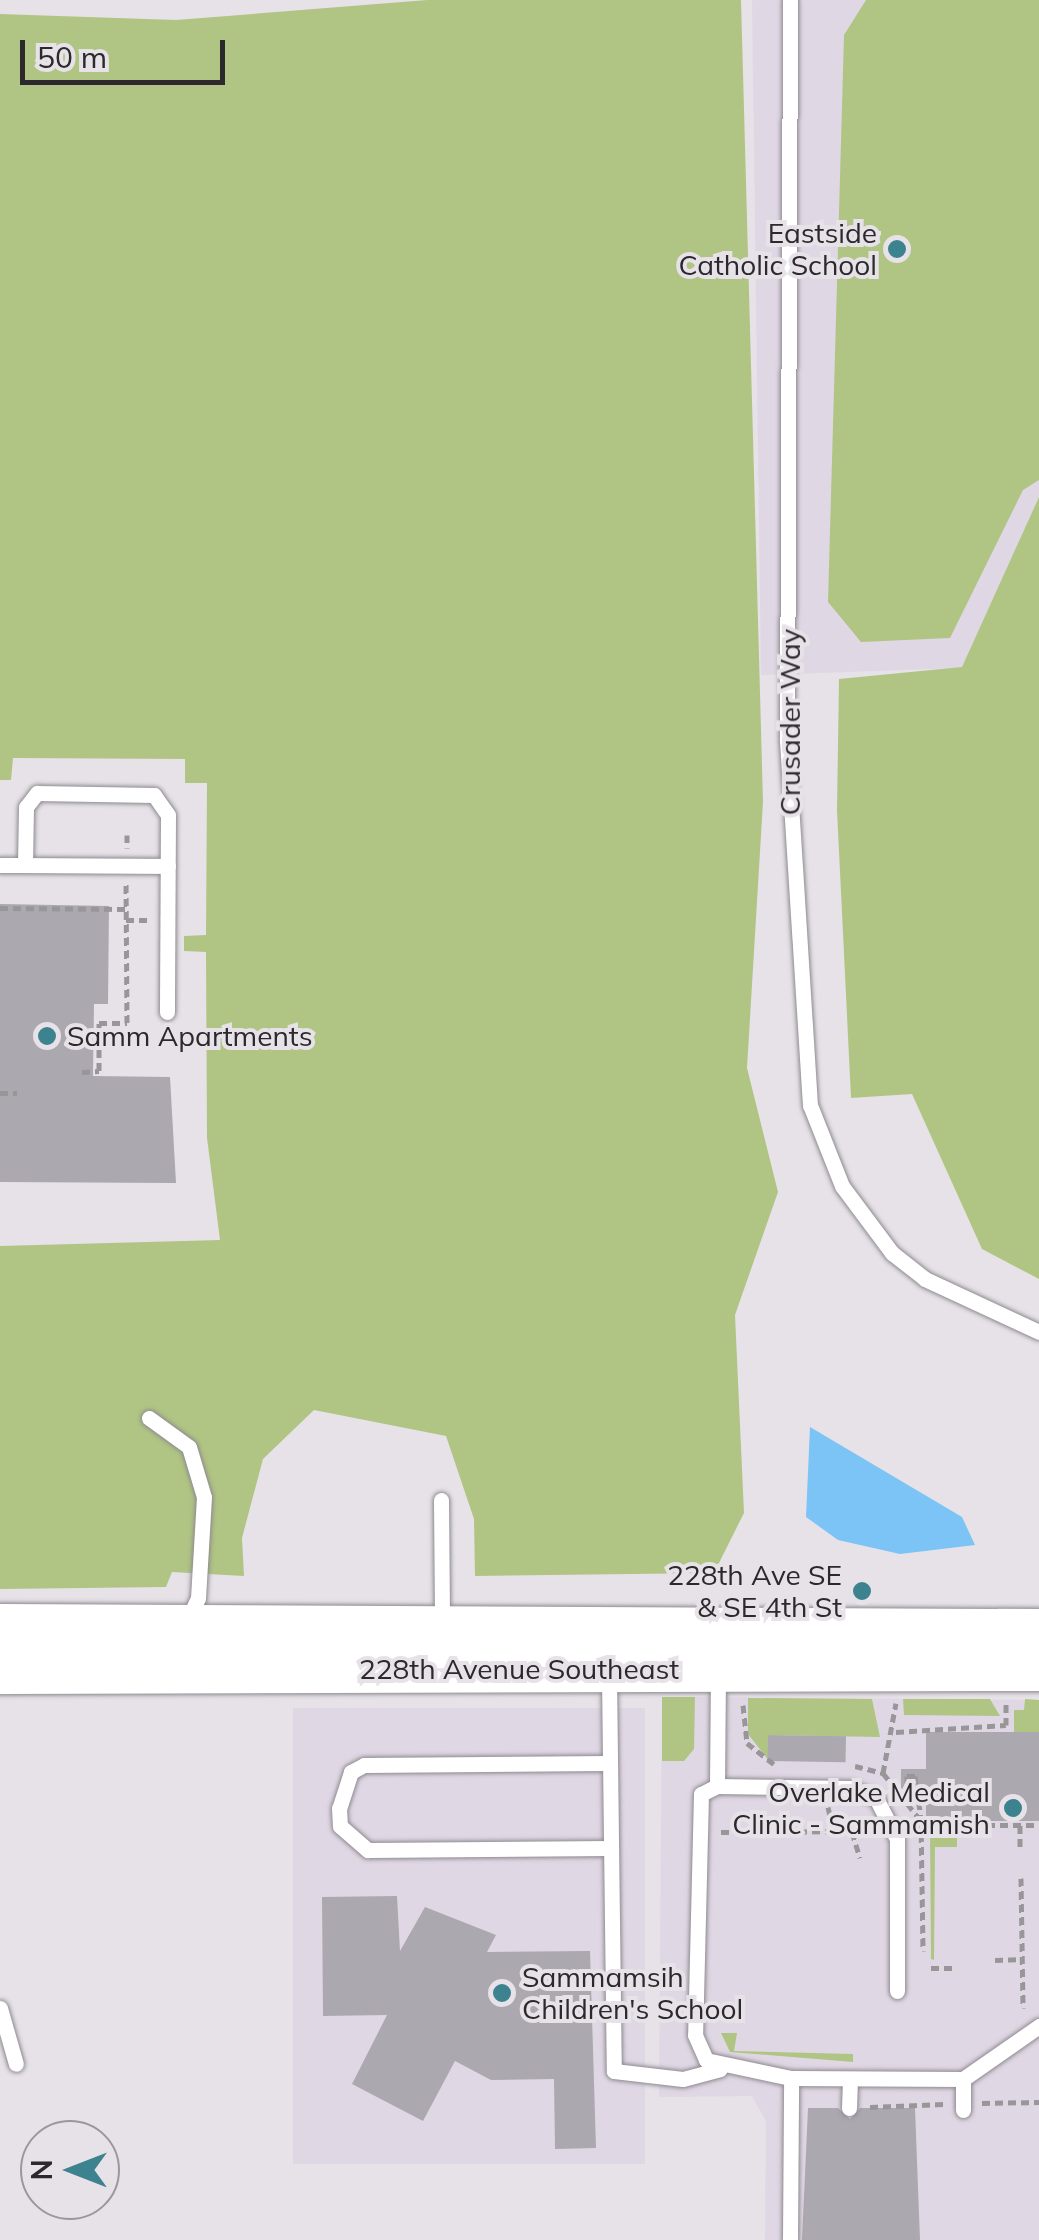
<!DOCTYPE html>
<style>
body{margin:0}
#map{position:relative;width:1039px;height:2240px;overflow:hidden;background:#e6e2e8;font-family:Mulish,sans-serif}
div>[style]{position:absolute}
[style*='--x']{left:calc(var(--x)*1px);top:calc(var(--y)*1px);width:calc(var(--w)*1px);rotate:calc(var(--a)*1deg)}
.built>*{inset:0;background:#e0d7e4;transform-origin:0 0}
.green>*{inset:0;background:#b0c583}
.water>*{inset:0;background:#7cc3f6}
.building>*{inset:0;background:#aba8af;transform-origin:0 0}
.path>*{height:5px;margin-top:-2.5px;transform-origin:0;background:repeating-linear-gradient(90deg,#99969a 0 8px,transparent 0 13px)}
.roads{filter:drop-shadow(0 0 2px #8e8a90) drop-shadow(0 0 2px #8e8a90)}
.lane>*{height:15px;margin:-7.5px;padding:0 7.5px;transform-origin:7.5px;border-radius:7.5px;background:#fff}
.secondary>*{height:45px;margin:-22.5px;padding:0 22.5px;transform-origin:22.5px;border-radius:22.5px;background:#fff}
.dots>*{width:28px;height:28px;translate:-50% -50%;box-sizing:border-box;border:5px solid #e6e2e8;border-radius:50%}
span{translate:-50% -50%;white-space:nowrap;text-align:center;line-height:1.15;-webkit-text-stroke:8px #e6e2e8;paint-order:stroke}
.poi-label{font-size:28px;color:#2b292c}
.right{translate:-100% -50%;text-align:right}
.left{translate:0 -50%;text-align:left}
.street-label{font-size:28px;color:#2b292c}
.north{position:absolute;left:20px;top:2120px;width:100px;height:100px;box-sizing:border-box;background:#e6e2e8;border:2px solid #9b989d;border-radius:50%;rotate:270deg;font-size:28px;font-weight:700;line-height:40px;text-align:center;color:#2b292c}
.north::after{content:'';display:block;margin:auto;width:35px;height:45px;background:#3d828f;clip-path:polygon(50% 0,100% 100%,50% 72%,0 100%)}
.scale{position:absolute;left:20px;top:40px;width:205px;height:45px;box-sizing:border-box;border:5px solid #2b292c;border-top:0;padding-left:12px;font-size:30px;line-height:35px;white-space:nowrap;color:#2b292c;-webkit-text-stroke:8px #e6e2e8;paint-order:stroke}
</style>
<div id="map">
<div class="built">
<div style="clip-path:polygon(752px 0,1039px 0,1039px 497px,962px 668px,761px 675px)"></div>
<div style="clip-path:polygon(662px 1697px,1039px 1700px,1039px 2240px,765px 2240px,766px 2121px,752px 2096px,659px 2097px)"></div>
<div style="left:293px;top:1708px;width:352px;height:456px"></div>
</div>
<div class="green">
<div style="clip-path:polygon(427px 0,741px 0,763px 802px,747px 1068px,778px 1192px,735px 1315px,744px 1513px,714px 1573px,475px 1576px,474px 1519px,446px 1436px,314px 1410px,263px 1459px,242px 1538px,244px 1576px,172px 1572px,166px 1587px,0 1589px,0 1246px,220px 1240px,207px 1138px,206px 952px,184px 951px,184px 936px,206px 935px,207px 783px,185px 783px,185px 759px,13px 758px,11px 780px,0 780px,0 14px,176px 20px)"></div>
<div style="clip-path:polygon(866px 0,1039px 0,1039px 480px,1023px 490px,950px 638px,861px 642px,828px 602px,844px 35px)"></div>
<div style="clip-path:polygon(1039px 497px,1039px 1279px,982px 1249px,912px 1094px,851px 1098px,837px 810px,839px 679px,962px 667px)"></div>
<div style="clip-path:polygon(662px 1697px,695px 1697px,694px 1749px,684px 1761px,662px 1761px)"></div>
<div style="clip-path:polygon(748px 1698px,872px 1699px,880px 1737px,769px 1735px,769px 1761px,748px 1734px)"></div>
<div style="clip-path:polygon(903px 1699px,990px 1699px,1000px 1716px,904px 1715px)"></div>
<div style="clip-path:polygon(1025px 1699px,1039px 1700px,1039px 1732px,1014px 1732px,1014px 1710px,1024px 1710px)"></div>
<div style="clip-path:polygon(957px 1827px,957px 1847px,935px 1847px,934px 1960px,931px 1959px,930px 1829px)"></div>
<div style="clip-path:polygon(737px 2033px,734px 2051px,853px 2054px,853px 2062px,730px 2052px,721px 2033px)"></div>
</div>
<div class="water">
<div style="clip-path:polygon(810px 1427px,962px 1517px,975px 1545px,900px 1554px,838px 1540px,806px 1517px)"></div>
</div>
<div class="building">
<div style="clip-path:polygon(0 904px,109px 906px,108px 1004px,94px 1004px,93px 1076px,170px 1077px,176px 1183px,0 1182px)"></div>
<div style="clip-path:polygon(926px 1732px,1039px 1732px,1039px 1821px,926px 1821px,926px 1799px,901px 1799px,901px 1769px,926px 1769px)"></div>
<div style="left:768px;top:1735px;width:78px;height:26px;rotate:1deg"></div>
<div style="clip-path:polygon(397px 1896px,400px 1951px,425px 1907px,496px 1935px,487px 1952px,590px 1951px,596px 2148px,555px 2149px,554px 2079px,491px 2080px,455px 2061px,423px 2121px,352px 2084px,387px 2015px,323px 2016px,322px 1897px)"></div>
<div style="clip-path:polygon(808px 2108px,838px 2108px,850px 2119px,860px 2108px,915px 2108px,920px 2240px,802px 2240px)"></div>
</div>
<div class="path">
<div style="--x:127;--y:835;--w:13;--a:90"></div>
<div style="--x:0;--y:908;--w:126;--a:0.5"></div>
<div style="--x:126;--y:920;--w:22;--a:0"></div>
<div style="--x:82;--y:1072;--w:17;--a:-3"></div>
<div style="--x:99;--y:1071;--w:48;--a:-90"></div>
<div style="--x:99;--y:1023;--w:28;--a:0"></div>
<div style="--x:127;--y:1023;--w:139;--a:-90.4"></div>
<div style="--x:0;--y:1093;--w:17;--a:0"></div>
<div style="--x:743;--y:1705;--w:38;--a:84"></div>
<div style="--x:747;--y:1743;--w:34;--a:38"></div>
<div style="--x:896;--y:1732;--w:110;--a:-3.6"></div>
<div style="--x:1006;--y:1725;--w:23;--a:-90"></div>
<div style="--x:855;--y:1766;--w:29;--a:14"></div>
<div style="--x:883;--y:1773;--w:61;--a:51.6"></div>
<div style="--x:921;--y:1821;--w:130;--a:89.1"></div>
<div style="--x:883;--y:1773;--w:71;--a:-79.5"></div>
<div style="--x:907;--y:1796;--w:20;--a:-90"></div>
<div style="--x:907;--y:1776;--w:8;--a:0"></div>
<div style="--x:915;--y:1776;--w:49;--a:81.9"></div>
<div style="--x:922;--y:1825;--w:117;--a:0"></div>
<div style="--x:828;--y:1807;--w:26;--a:77"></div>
<div style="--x:1020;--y:1825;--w:22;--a:90"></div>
<div style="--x:721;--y:1832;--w:149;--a:-0.4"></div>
<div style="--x:852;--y:1832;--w:27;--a:73"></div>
<div style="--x:1021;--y:1878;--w:130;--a:89.1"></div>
<div style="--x:995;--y:1960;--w:27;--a:-2"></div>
<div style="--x:931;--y:1968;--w:21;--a:0"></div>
<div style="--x:982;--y:2103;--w:57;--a:-1"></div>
<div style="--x:870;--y:2107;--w:74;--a:-2.3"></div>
</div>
<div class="roads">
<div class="lane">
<div style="--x:790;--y:0;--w:740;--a:90.23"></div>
<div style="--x:787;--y:740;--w:366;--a:86.4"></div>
<div style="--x:810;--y:1105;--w:87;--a:68.4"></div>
<div style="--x:842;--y:1186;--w:84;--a:53.3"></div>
<div style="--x:892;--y:1253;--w:42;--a:38.2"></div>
<div style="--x:925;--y:1279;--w:126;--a:24.9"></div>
<div style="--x:0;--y:865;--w:25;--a:0"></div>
<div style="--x:25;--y:865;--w:58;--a:-89"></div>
<div style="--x:26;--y:807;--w:18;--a:-52"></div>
<div style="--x:37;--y:793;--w:117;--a:1"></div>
<div style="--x:154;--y:795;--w:24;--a:55"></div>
<div style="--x:168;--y:815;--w:197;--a:90.3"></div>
<div style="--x:25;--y:865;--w:143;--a:0.4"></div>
<div style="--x:149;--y:1418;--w:49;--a:35.9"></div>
<div style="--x:189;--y:1447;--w:52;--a:73.3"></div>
<div style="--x:204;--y:1497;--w:101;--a:93.4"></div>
<div style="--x:198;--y:1598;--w:23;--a:115"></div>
<div style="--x:441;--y:1500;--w:124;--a:89.5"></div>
<div style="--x:609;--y:1676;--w:395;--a:89.3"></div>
<div style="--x:614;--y:2071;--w:69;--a:6.6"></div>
<div style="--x:683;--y:2079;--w:38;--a:-15"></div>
<div style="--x:607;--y:1763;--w:243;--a:179.5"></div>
<div style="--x:364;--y:1765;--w:15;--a:152"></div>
<div style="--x:351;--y:1772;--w:38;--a:108"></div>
<div style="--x:339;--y:1808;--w:18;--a:87"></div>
<div style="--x:340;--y:1826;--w:37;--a:41"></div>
<div style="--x:368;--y:1850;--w:241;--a:-0.5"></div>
<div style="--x:717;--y:1786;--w:114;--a:-89.5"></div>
<div style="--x:897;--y:1991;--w:152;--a:-90"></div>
<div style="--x:897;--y:1839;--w:46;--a:-117.1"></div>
<div style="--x:876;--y:1798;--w:28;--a:-159"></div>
<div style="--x:850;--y:1788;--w:133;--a:-179.1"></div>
<div style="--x:717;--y:1786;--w:18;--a:153"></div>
<div style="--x:701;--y:1794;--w:241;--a:91.4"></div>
<div style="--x:695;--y:2035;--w:27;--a:66"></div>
<div style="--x:706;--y:2060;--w:87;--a:12"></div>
<div style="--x:791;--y:2078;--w:172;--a:0.3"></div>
<div style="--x:963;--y:2079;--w:93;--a:-34.9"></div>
<div style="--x:0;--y:2008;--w:58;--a:74.1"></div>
<div style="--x:963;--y:2079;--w:31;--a:90"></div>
<div style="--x:849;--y:2108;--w:29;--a:-88"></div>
<div style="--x:790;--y:2240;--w:162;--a:-89.6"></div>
</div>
<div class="secondary">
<div style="--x:0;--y:1626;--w:1039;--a:0.28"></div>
<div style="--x:0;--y:1671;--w:1039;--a:-0.17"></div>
</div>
</div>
<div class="dots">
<div style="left:897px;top:249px;background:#3d828f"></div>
<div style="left:47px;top:1036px;background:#3d828f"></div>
<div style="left:862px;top:1591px;background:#3d828f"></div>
<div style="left:1013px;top:1808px;background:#3d828f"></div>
<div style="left:502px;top:1993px;background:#3d828f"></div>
</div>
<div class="poi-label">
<span class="right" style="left:877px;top:249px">Eastside<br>Catholic School</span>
<span class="left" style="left:67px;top:1036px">Samm Apartments</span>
<span class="right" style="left:842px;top:1591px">228th Ave SE<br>&amp; SE 4th St</span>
<span class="right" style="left:990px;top:1808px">Overlake Medical<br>Clinic - Sammamish</span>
<span class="left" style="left:522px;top:1993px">Sammamsih<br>Children's School</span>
</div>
<div class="street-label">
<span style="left:790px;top:722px;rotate:-90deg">Crusader Way</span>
<span style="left:519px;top:1669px">228th Avenue Southeast</span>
</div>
<div class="north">N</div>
<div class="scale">50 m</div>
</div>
